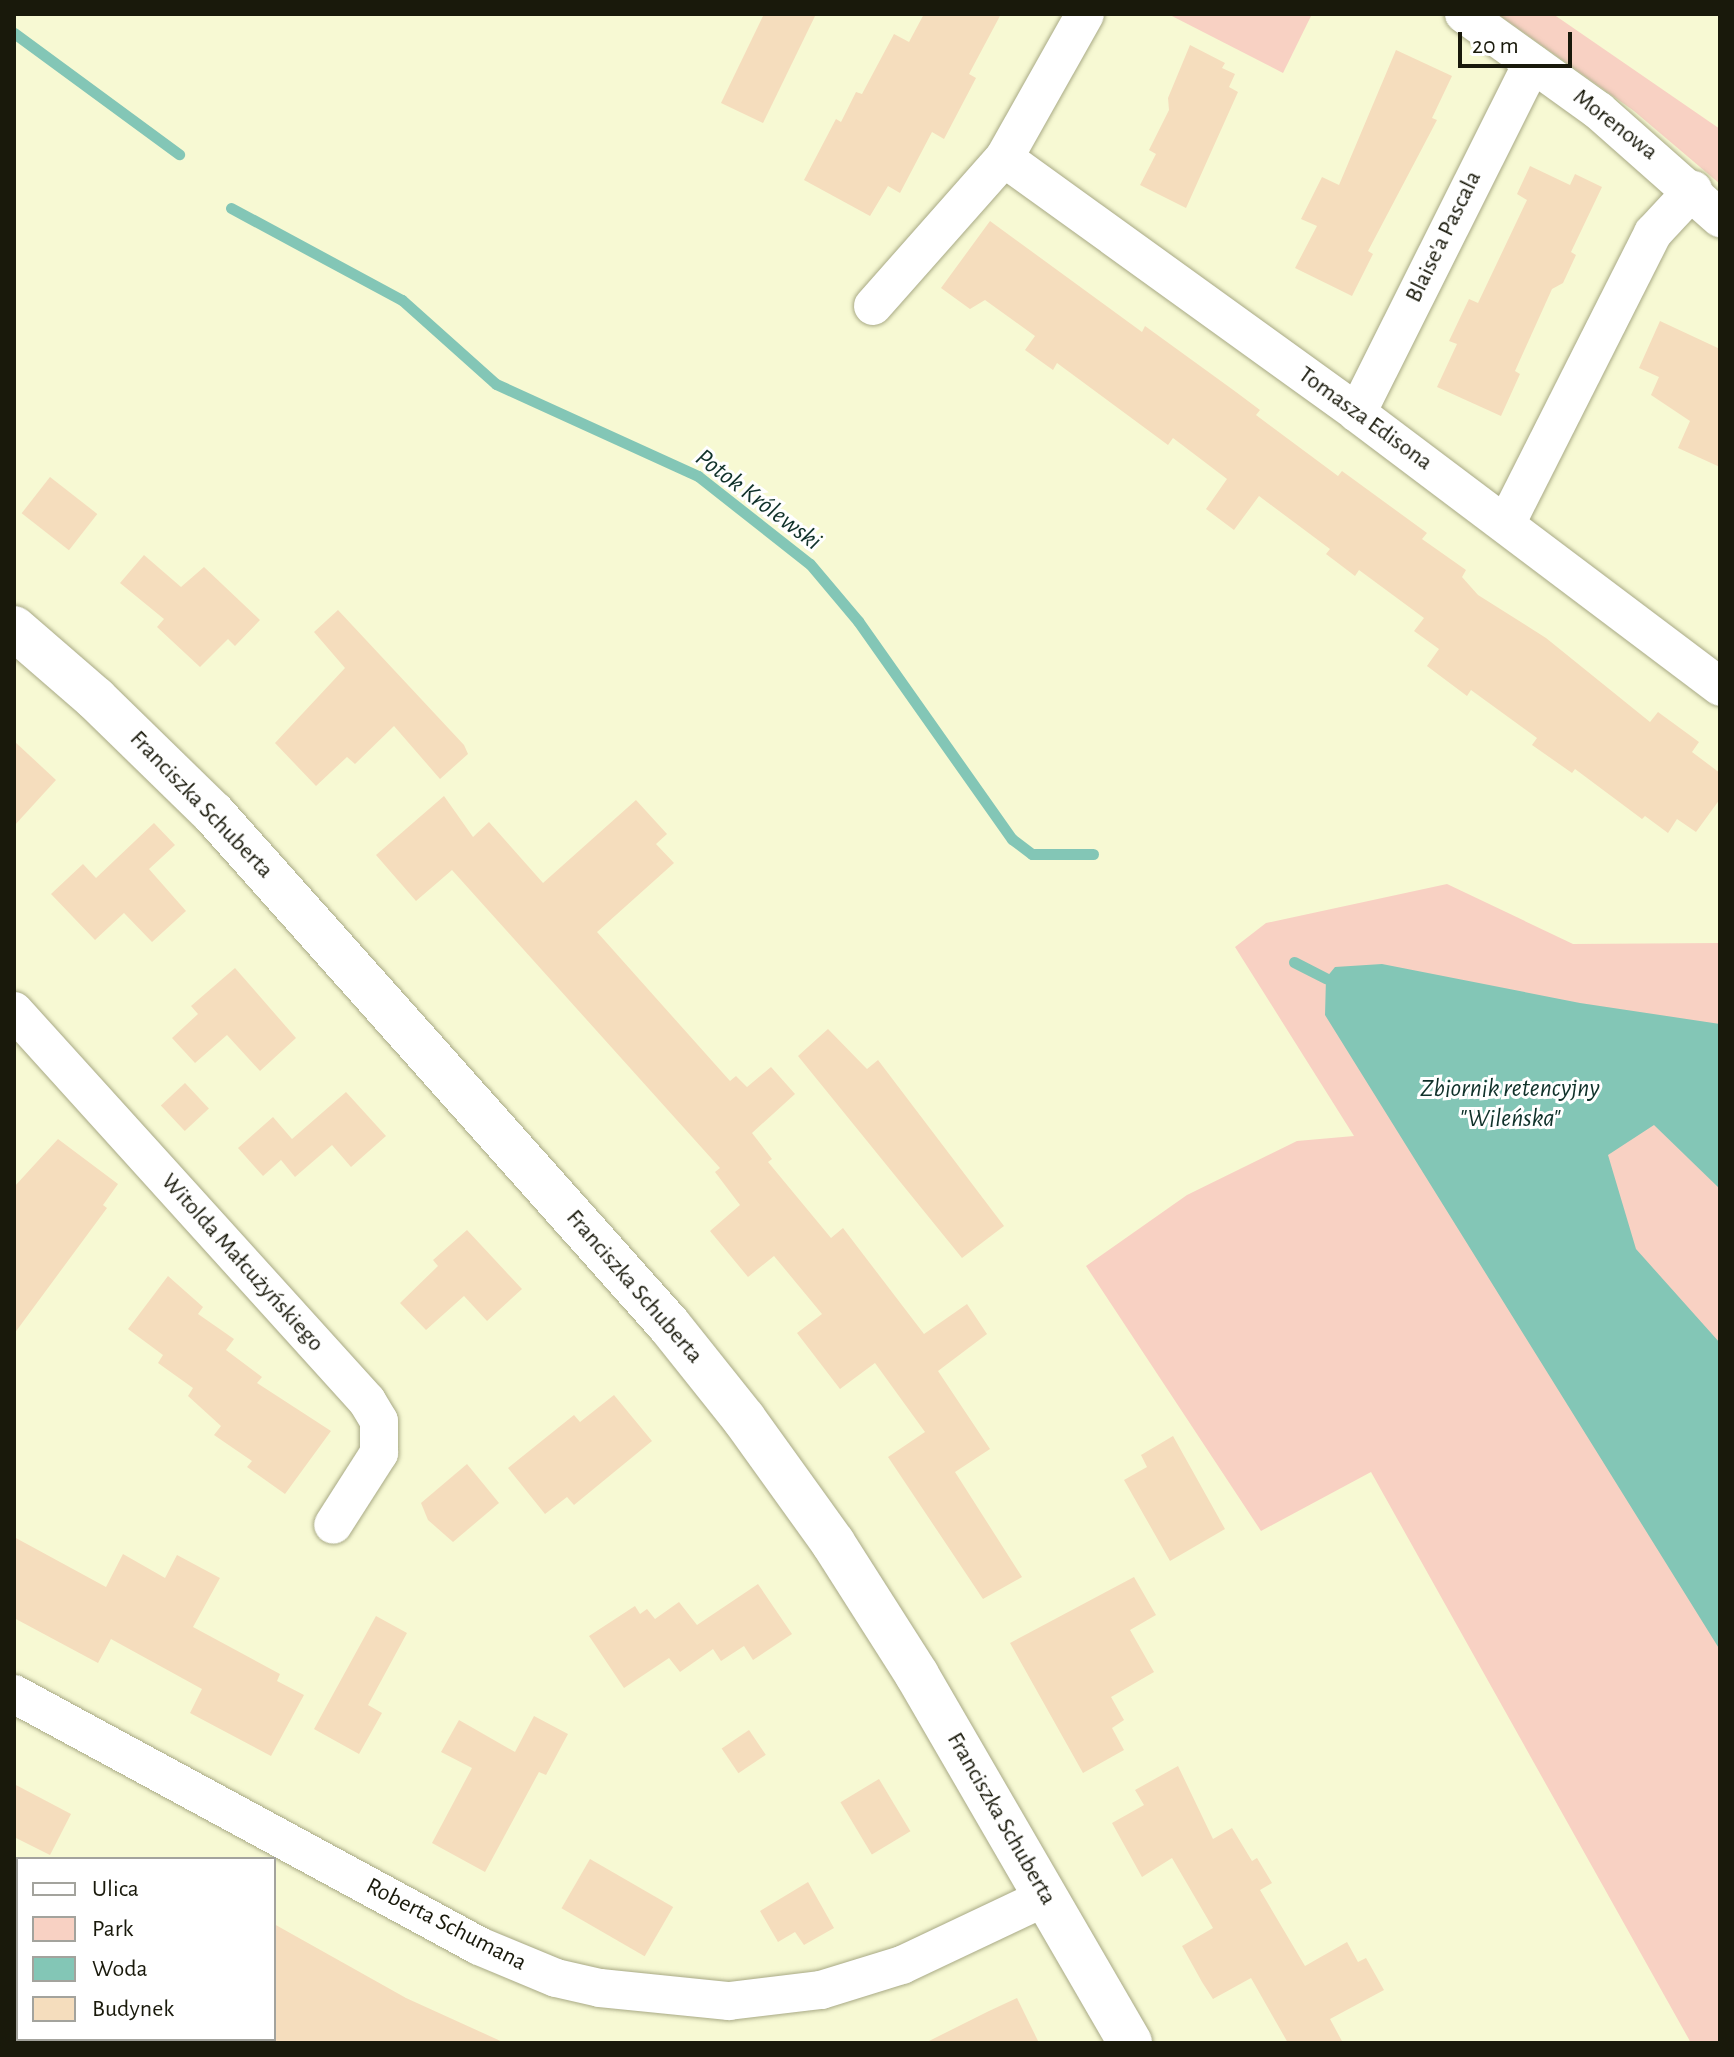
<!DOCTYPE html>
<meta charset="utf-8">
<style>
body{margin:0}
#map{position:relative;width:1734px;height:2057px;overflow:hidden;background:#f7f9d3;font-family:"Alegreya Sans",sans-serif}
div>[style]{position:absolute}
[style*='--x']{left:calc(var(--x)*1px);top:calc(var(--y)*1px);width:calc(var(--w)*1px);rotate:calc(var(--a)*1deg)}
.green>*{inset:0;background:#f8d1c3}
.water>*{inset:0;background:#83c6b6}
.stream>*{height:11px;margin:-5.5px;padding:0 5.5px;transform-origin:5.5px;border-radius:5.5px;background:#83c6b6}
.building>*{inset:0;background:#f5ddbd;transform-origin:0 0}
.roads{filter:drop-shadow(0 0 2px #a8a985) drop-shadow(0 0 2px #a8a985)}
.minor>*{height:38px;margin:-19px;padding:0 19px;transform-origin:19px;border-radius:19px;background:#fff}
.major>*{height:44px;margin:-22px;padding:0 22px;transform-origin:22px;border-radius:22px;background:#fff}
span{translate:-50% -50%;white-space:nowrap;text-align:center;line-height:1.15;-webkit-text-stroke:6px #fff;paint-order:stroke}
.street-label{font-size:24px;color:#19190b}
.water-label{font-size:26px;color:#10312a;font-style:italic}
.frame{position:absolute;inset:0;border:16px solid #19190b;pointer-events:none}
.legend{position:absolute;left:16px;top:1857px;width:260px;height:184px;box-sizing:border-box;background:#fff;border:2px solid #a3a39d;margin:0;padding:10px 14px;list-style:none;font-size:24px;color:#19190b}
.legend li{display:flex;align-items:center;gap:16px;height:40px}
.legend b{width:40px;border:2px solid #a3a39d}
.scale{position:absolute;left:1458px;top:32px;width:114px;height:36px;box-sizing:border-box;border:4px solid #19190b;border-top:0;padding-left:10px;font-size:24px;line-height:28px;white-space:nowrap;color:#19190b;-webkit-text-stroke:6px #fff;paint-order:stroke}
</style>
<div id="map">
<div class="green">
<div style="clip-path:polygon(1168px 14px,1312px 14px,1283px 73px)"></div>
<div style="clip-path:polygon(1498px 14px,1553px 14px,1720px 129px,1720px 184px,1634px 111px)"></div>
<div style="clip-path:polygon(1447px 884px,1573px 944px,1720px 943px,1720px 2043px,1691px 2043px,1371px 1472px,1261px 1531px,1086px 1266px,1187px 1195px,1297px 1141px,1354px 1136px,1235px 947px,1266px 923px)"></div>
</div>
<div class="water">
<div style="clip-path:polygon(1382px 964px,1580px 1003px,1720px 1024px,1720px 1189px,1654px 1125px,1608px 1155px,1636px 1249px,1720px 1343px,1720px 1650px,1325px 1015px,1326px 978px,1335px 967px)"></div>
</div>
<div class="stream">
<div style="--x:14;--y:33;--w:205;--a:36.3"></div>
<div style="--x:231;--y:208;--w:194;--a:28.3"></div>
<div style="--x:402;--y:300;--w:126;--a:41.8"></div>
<div style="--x:496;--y:384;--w:222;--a:24.5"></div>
<div style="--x:698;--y:476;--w:142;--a:38.2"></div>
<div style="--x:810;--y:564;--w:75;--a:49.9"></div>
<div style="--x:858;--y:621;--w:267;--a:54.8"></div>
<div style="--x:1012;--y:839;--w:25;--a:37"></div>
<div style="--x:1032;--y:854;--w:61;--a:0"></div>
<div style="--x:1294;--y:962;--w:36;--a:27"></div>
</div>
<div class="building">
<div style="clip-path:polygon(764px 14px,816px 14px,763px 123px,721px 103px)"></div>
<div style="clip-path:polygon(924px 14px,1001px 14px,969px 74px,976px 78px,944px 139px,932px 132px,900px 193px,888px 186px,870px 216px,804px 180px,836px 119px,841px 122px,856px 92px,862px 94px,894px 34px,909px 42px)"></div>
<div style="clip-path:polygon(1190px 45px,1225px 63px,1222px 68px,1235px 74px,1229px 87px,1238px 92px,1186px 208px,1140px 185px,1156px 154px,1149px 150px,1169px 110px,1168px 98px)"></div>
<div style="clip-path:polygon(1396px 50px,1452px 76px,1432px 118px,1437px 120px,1368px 251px,1373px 254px,1352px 296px,1295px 268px,1317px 226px,1301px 219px,1322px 177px,1339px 185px)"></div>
<div style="clip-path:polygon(1530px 166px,1570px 185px,1575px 174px,1602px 187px,1571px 252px,1576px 255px,1563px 283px,1552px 289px,1515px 371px,1520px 374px,1501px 416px,1437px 387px,1457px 344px,1449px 341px,1469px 299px,1478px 303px,1527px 200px,1517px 194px)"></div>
<div style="clip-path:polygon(990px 221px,1142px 332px,1145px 326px,1236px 392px,1260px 410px,1256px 415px,1338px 476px,1342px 471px,1427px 533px,1422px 539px,1466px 570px,1462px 577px,1478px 595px,1546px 638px,1650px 722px,1658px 712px,1699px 742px,1692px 752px,1720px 773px,1720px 799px,1696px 832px,1677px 819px,1668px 833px,1645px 816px,1642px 819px,1575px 769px,1572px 773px,1532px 745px,1537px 738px,1471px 690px,1467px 696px,1427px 666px,1439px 649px,1414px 631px,1424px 618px,1359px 570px,1355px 576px,1326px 554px,1330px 549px,1259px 496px,1234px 530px,1206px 509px,1227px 479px,1173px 438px,1168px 445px,1057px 363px,1053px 370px,1025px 350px,1035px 336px,985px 300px,970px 309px,941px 288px)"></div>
<div style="clip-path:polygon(1660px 321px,1720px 349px,1720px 467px,1678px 448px,1690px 421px,1651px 395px,1659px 377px,1639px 368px)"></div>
<div style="left:50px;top:477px;width:60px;height:46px;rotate:38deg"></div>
<div style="clip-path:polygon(144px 555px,181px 587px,204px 567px,260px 620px,235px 646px,228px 639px,200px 667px,157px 627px,164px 619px,120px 583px)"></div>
<div style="clip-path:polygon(338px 610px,464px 745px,468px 754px,440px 779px,394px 726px,355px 764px,347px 757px,316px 786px,275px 743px,345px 668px,314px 632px)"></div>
<div style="clip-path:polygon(14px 741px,56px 780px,14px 826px)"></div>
<div style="clip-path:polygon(444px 796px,473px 837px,489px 822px,543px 883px,636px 800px,667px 834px,656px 844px,674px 863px,597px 932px,730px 1081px,736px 1076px,747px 1087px,771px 1067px,795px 1094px,752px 1133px,772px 1159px,768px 1162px,831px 1238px,843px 1228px,924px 1334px,967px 1304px,987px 1334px,938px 1371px,990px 1449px,955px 1472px,1022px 1577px,983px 1599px,888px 1457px,925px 1432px,875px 1363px,840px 1389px,797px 1333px,822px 1314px,774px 1256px,748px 1277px,710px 1231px,740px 1205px,715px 1172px,720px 1168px,452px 870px,416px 901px,376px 855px)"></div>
<div style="clip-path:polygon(154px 823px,175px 845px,149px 869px,186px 911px,152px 942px,124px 913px,95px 940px,51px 894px,83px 864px,96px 878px)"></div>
<div style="clip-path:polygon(235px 968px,296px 1038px,260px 1071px,227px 1035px,195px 1063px,172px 1038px,198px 1014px,191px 1006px)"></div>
<div style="clip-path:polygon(828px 1029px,867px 1069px,878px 1060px,1004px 1226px,962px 1258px,798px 1056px)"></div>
<div style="left:185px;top:1083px;width:35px;height:33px;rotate:47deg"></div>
<div style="clip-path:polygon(346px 1092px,386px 1136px,351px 1167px,332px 1145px,295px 1177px,281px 1160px,263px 1176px,238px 1148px,273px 1117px,292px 1139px)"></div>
<div style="clip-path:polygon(58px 1139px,118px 1184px,103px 1205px,107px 1208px,14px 1334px,14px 1187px)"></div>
<div style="clip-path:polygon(467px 1230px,522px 1289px,487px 1321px,464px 1296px,426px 1330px,400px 1303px,438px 1266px,433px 1260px)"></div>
<div style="clip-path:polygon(168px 1276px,203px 1307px,198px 1314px,234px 1339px,226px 1350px,262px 1377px,257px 1383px,331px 1431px,285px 1494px,247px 1467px,252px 1461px,214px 1435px,221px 1426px,188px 1396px,193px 1388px,158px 1363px,163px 1355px,128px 1329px)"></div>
<div style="clip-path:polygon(614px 1395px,652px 1441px,574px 1505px,567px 1497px,545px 1514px,508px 1468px,574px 1415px,580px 1422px)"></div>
<div style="clip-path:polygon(1173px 1436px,1225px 1529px,1170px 1561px,1124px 1480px,1147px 1467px,1141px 1455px)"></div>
<div style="clip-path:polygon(467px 1464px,499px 1503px,453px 1542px,428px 1520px,421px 1503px)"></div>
<div style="clip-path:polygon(14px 1537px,106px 1587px,123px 1554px,165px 1578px,177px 1555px,220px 1578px,193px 1627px,280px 1674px,277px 1681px,304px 1695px,271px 1756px,190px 1713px,202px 1689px,111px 1639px,98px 1663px,14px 1618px)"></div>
<div style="clip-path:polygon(1134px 1577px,1156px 1615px,1130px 1630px,1154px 1672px,1111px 1697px,1124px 1720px,1112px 1728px,1124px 1750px,1083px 1773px,1010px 1643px)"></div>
<div style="clip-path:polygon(758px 1584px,792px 1634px,753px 1660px,744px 1646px,721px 1661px,713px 1649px,680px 1672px,669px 1658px,624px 1688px,589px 1636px,635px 1606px,640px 1614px,647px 1609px,655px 1619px,679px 1602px,697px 1625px)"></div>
<div style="clip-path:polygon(376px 1616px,407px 1633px,368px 1705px,382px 1713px,359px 1754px,314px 1729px)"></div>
<div style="clip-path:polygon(534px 1716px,568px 1734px,546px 1775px,539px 1772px,485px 1872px,432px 1843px,472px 1768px,441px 1752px,459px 1720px,515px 1752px)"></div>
<div style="left:749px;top:1730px;width:30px;height:33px;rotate:56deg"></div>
<div style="clip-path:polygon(1178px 1766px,1213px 1839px,1232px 1828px,1252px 1861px,1257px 1858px,1272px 1883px,1260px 1890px,1305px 1966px,1347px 1942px,1358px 1962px,1366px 1958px,1384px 1990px,1330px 2019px,1343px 2043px,1288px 2043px,1251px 1978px,1213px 1999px,1202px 1982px,1182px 1946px,1213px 1928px,1172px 1858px,1142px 1877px,1112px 1823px,1144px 1805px,1135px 1790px)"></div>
<div style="left:879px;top:1779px;width:61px;height:45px;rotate:59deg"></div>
<div style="clip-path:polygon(14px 1784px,71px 1814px,50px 1855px,14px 1837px)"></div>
<div style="left:590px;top:1859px;width:96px;height:57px;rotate:30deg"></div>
<div style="clip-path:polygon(808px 1882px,834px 1928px,804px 1945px,795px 1932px,778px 1942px,760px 1911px)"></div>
<div style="clip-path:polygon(274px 1924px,406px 1998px,505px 2043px,274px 2043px)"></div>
<div style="clip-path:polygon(1017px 1998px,1039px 2043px,925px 2043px,989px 2011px)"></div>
</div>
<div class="roads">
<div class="minor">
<div style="--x:1464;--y:14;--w:166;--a:35.7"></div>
<div style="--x:1599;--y:111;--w:162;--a:41.5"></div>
<div style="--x:1004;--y:158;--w:435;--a:35.8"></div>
<div style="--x:1357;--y:413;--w:455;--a:37"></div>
<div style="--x:873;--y:306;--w:198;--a:-48.5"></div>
<div style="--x:1004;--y:158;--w:165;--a:-60.6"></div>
<div style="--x:1357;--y:413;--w:391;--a:-63.4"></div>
<div style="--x:1506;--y:524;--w:326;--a:-63.2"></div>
<div style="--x:1653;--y:233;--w:59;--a:-47.1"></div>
<div style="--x:14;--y:1011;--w:526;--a:47.85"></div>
<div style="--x:367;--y:1401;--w:23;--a:59"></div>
<div style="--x:379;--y:1421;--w:32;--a:90"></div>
<div style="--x:379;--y:1453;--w:85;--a:122.6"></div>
<div style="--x:14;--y:1694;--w:529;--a:28.45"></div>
<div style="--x:479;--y:1946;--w:83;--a:22.6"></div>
<div style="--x:556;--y:1978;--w:45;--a:12.8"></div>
<div style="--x:600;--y:1988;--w:130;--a:5.8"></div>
<div style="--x:729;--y:2001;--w:93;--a:-6.8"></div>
<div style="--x:821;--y:1990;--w:85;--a:-17.2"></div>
<div style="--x:902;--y:1965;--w:159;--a:-25.3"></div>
</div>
<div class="major">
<div style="--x:14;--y:628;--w:108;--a:40.9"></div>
<div style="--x:96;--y:699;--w:163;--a:44.3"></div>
<div style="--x:213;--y:813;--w:686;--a:48.31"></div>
<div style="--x:669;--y:1325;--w:120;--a:51.4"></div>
<div style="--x:744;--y:1419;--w:153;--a:54.3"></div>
<div style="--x:833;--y:1543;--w:156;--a:57.5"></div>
<div style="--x:917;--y:1675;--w:425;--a:59.9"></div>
</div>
</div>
<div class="street-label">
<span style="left:1615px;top:125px;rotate:38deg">Morenowa</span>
<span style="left:1444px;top:237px;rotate:-64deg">Blaise'a Pascala</span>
<span style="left:1365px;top:419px;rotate:36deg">Tomasza Edisona</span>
<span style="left:201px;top:805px;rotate:46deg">Franciszka Schuberta</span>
<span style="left:242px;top:1263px;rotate:48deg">Witolda Małcużyńskiego</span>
<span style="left:634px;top:1287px;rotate:49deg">Franciszka Schuberta</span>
<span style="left:1001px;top:1819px;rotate:60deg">Franciszka Schuberta</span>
<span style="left:446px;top:1925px;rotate:27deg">Roberta Schumana</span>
</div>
<div class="water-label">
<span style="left:758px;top:500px;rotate:37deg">Potok Królewski</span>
<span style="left:1510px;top:1104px">Zbiornik retencyjny<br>"Wileńska"</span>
</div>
<div class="frame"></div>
<ul class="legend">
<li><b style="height:10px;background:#fff"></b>Ulica</li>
<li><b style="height:22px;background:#f8d1c3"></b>Park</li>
<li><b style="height:22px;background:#83c6b6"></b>Woda</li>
<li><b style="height:22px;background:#f5ddbd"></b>Budynek</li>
</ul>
<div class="scale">20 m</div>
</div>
